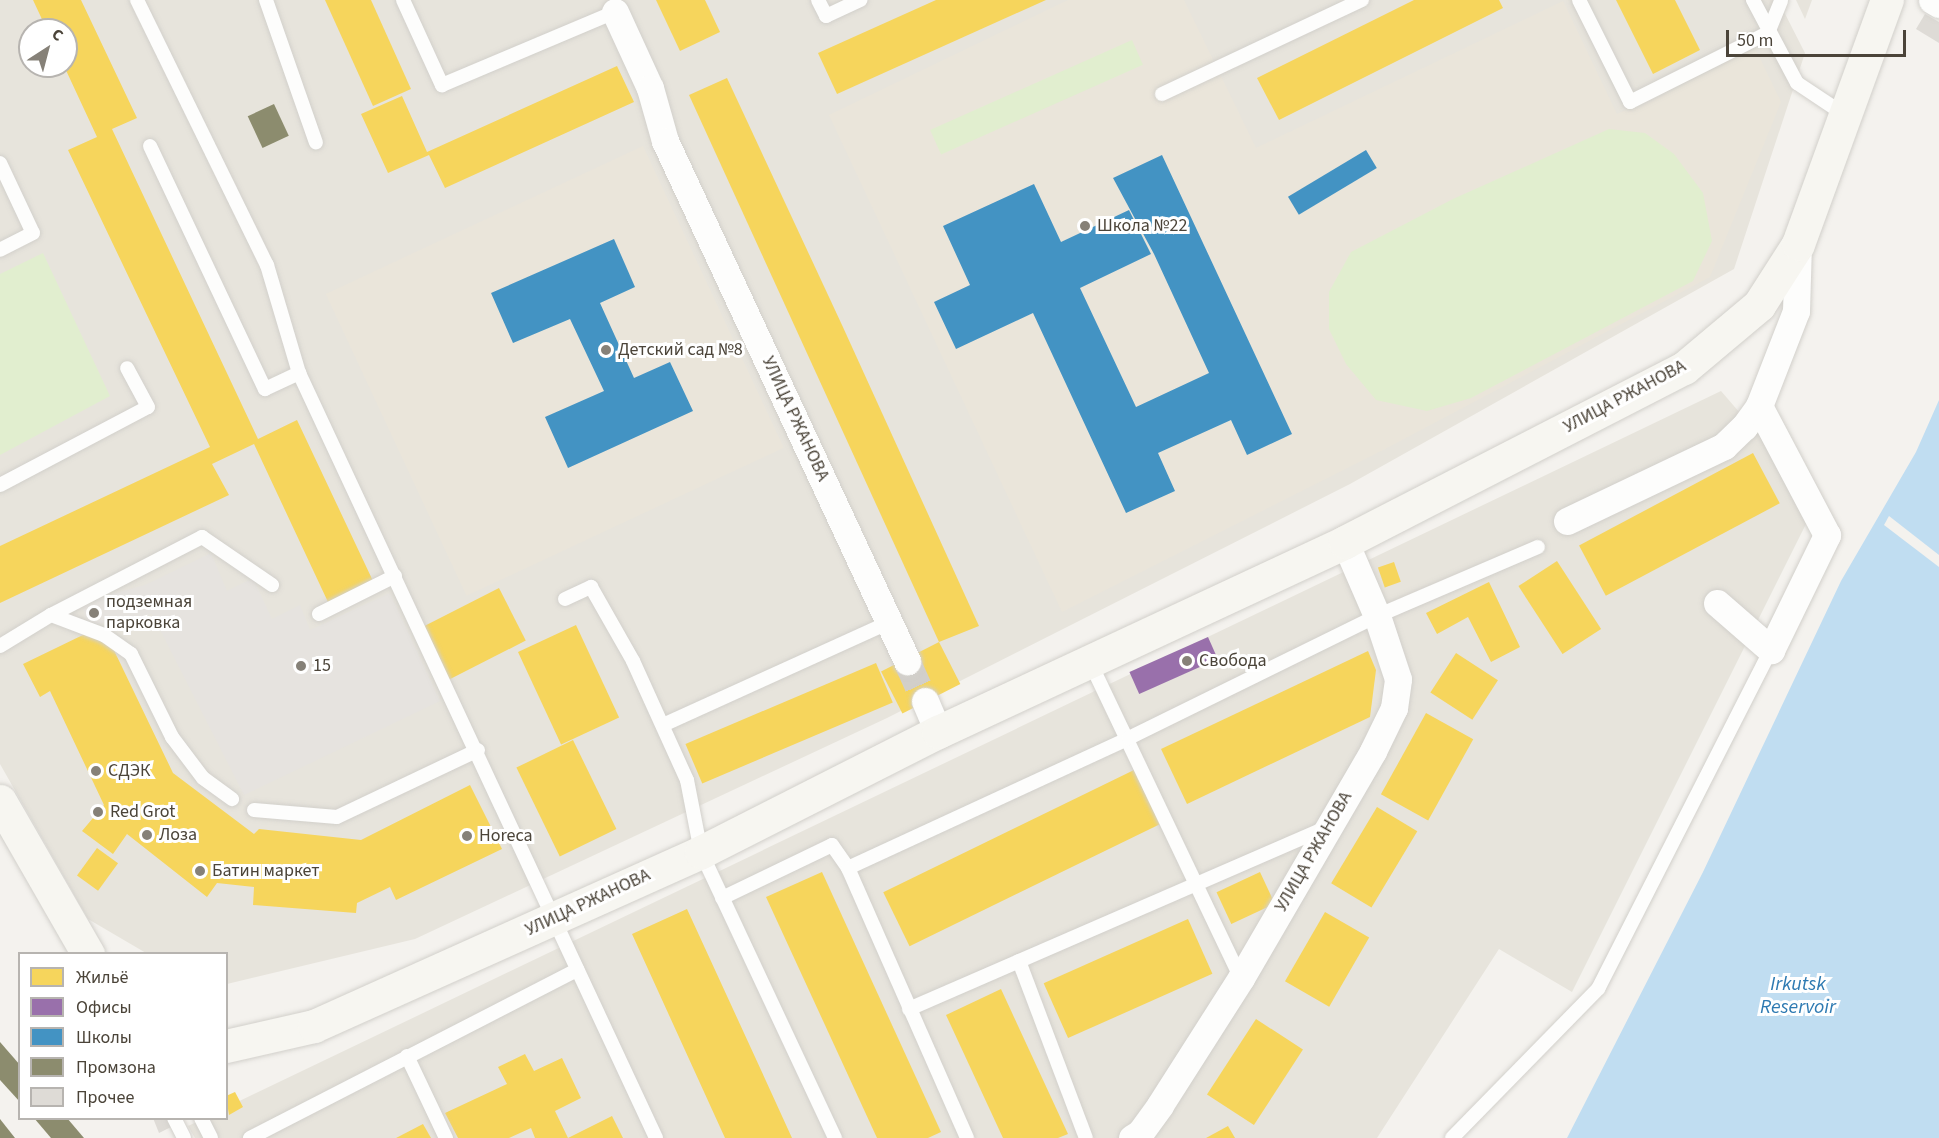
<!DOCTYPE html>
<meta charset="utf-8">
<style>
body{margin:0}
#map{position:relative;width:1939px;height:1138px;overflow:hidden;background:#f4f2ee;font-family:"Source Sans 3",sans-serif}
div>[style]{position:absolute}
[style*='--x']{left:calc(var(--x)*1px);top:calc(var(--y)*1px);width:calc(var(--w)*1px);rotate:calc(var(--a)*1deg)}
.residential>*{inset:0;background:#e7e4dc}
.education>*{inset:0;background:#eae5da;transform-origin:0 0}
.green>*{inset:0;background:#e1eecf;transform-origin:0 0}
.parking>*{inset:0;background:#e6e3df}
.water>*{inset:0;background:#c0ddf1}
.pier>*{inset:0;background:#f4f2ee}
.homes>*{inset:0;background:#f6d55c;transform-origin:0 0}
.offices>*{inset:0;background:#9970ab;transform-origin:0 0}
.schools>*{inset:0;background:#4393c3;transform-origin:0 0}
.industry>*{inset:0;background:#8c8c6e;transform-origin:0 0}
.building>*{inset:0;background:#dedbd6}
.street-tunnel>*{height:27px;margin-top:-13.5px;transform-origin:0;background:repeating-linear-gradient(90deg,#d2cfca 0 27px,transparent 0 41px)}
.roads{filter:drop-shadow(0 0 2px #d2d0cb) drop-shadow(0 0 2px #d2d0cb)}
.lane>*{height:14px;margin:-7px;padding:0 7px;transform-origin:7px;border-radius:7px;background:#fdfdfc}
.street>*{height:27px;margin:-13.5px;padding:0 13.5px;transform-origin:13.5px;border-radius:13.5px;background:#fdfdfc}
.secondary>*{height:33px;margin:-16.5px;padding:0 16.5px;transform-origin:16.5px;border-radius:16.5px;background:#f7f6f1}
.dots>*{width:16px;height:16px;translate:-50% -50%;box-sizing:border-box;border:3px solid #fff;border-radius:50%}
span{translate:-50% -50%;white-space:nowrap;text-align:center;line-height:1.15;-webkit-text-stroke:6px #fff;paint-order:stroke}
.poi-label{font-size:18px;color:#4b4439}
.left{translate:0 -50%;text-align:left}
.street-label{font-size:18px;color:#4b4439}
.water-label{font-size:20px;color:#2e7ab2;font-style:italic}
.legend{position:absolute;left:18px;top:952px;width:210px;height:168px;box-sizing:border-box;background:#fff;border:2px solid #b7b4b0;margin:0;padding:8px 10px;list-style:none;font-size:18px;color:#4b4439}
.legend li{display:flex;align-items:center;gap:12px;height:30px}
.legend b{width:30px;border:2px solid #b7b4b0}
.north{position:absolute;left:18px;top:18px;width:60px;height:60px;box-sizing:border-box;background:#fff;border:2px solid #b7b4b0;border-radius:50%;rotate:36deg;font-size:16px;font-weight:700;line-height:24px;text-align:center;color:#4b4439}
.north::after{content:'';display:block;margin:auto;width:21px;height:27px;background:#868178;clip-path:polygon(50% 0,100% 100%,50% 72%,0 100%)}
.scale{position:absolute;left:1726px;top:30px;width:180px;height:27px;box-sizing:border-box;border:3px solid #4b4439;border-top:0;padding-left:8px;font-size:18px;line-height:21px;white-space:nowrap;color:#4b4439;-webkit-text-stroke:4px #fff;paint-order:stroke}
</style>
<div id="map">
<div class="residential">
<div style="clip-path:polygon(evenodd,0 0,1778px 0,1805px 53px,1734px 269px,1350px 484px,887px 718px,415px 939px,227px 984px,226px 954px,146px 953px,88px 919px,0 764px,0 0,30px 30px,66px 30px,66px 66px,30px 66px,30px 30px)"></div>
<div style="clip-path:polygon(1796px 0,1812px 0,1805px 19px)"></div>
<div style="clip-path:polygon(1721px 391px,1817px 502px,1572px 992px,1499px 949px,1377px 1138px,195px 1138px,188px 1126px,203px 1119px,226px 1118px,227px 1107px)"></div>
</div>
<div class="education">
<div style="clip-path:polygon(1068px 0,1184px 0,1256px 148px,1563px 1px,1617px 114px,1755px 48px,1781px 102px,1710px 277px,1385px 449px,1062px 612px,829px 115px)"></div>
<div style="left:643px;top:146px;width:333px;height:350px;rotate:65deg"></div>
</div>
<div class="green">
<div style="left:1132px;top:40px;width:27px;height:221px;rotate:66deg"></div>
<div style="clip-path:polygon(1609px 129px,1645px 133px,1674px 154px,1703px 193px,1712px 241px,1693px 281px,1471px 398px,1427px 411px,1376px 400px,1346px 364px,1329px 329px,1329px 292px,1351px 252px,1453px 199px)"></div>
<div style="clip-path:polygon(43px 253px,110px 396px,0 455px,0 274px)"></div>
</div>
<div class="parking">
<div style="clip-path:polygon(211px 553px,227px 591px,253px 578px,272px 619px,300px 605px,310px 630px,390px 593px,440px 701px,244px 795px,152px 614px,88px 626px,81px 602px,145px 585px)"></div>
</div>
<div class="water">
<div style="clip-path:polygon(1939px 400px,1939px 1138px,1567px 1138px,1703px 872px,1841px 581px,1916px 452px)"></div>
</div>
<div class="pier">
<div style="clip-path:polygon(1889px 516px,1939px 555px,1939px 567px,1884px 525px)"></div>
</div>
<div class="homes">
<div style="clip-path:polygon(33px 0,81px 0,137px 118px,112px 129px,258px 439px,297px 420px,373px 581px,328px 602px,254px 444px,212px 464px,229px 495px,0 603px,0 546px,210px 447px,68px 150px,97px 137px,64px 66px,66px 30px,47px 30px)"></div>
<div style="clip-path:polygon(325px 0,371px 0,411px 89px,373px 106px)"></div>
<div style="clip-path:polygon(656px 0,705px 0,720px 32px,680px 51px)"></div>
<div style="clip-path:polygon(936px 0,1046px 0,837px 94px,818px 53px)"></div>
<div style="clip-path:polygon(1414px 0,1499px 0,1503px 8px,1279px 120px,1257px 78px)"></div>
<div style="clip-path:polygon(1616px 0,1675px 0,1700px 50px,1653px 74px)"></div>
<div style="clip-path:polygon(617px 66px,634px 102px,445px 188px,429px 155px,388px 173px,361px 114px,402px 96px,427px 152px)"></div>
<div style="clip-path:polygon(727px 78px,842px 325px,979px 626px,939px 642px,689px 95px)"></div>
<div style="left:1753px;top:453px;width:57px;height:197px;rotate:62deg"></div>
<div style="left:1557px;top:561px;width:81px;height:46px;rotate:57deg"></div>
<div style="left:1394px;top:562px;width:21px;height:17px;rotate:71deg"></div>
<div style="clip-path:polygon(1489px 582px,1520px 647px,1491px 662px,1468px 617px,1437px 634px,1426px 613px)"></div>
<div style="left:499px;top:588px;width:59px;height:87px;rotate:63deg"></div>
<div style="left:576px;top:625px;width:102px;height:64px;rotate:65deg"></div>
<div style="clip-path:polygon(87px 633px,110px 642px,173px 773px,254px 834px,259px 829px,361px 840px,470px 785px,502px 849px,396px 900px,390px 887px,357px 903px,356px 913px,253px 905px,254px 887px,217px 883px,207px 897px,127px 834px,113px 854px,82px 831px,104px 805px,50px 691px,40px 697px,23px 664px)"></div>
<div style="left:939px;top:642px;width:47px;height:65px;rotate:63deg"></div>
<div style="clip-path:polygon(1368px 651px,1376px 670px,1370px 717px,1187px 804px,1161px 749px)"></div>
<div style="left:1456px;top:653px;width:50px;height:47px;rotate:33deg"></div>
<div style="left:876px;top:663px;width:43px;height:207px;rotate:67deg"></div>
<div style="left:1426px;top:713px;width:54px;height:93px;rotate:29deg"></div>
<div style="left:573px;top:740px;width:99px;height:63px;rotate:64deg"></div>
<div style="left:1134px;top:770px;width:60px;height:279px;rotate:64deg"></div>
<div style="left:1377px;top:807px;width:47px;height:89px;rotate:31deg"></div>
<div style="left:97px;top:848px;width:26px;height:34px;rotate:36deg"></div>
<div style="clip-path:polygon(822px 872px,941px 1132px,928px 1138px,877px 1138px,766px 897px)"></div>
<div style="left:1260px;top:872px;width:35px;height:48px;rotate:65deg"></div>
<div style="clip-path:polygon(687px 909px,761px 1070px,792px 1138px,725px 1138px,653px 980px,632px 934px)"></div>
<div style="left:1325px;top:912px;width:51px;height:80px;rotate:30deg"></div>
<div style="left:1188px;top:919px;width:60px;height:158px;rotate:66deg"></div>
<div style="clip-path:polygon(1001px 989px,1068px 1134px,1058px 1138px,1003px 1138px,946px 1015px)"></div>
<div style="left:1256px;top:1019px;width:56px;height:90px;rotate:33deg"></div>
<div style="clip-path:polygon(525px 1054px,534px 1071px,562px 1058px,581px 1098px,555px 1111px,568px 1138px,612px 1116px,623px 1138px,535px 1138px,531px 1128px,509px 1138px,458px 1138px,445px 1113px,507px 1084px,498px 1067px)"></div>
<div style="clip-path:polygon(235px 1092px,243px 1107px,229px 1115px,226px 1096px)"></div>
<div style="clip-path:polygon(423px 1124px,431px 1138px,396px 1138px)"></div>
<div style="clip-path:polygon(1228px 1126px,1235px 1138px,1206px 1138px)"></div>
</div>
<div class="offices">
<div style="left:1208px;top:637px;width:24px;height:86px;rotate:66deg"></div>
</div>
<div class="schools">
<div style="left:1366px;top:150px;width:21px;height:91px;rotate:59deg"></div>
<div style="clip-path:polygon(1162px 155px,1292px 434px,1247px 455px,1231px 420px,1158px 453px,1175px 491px,1126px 513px,1033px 313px,956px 349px,934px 302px,970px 285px,943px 226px,1034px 184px,1061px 242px,1129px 210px,1151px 254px,1080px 288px,1136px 407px,1209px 373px,1154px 254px,1113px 178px)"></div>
<div style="clip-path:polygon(614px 239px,635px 287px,600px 303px,634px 378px,670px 362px,693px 411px,568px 468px,545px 417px,604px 391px,570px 319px,513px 343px,491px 293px)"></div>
</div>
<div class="industry">
<div style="left:274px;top:104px;width:35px;height:29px;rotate:65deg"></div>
<div style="clip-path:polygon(0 1042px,20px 1065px,20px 1102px,0 1080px)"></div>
<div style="clip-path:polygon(34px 1118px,67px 1118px,84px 1138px,51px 1138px)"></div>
<div style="clip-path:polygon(0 1119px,15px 1138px,0 1138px)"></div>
</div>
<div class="building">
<div style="clip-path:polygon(1925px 14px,1939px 22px,1939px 43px,1916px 29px)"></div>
<div style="clip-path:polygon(153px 1118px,167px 1118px,171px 1127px,159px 1133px)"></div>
</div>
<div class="street-tunnel">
<div style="--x:907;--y:661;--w:44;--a:65.8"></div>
</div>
<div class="roads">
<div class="lane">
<div style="--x:137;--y:0;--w:295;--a:63.9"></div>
<div style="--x:267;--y:265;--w:113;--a:73.5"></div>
<div style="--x:299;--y:373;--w:844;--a:64.98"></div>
<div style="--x:266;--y:0;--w:151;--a:70.7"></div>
<div style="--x:403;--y:0;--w:94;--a:65.4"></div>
<div style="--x:442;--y:85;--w:188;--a:-22.9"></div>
<div style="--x:615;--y:12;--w:4;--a:-76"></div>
<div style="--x:818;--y:0;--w:18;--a:63"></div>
<div style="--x:826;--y:16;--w:38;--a:-25"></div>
<div style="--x:1579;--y:0;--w:114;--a:63.4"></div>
<div style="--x:1630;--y:102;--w:154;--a:-26.6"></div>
<div style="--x:1768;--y:33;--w:35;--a:-68"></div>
<div style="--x:1753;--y:0;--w:94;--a:62.1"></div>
<div style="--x:1797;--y:83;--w:58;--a:33.7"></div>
<div style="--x:1162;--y:94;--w:221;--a:-25.2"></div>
<div style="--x:150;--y:146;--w:269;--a:64.7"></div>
<div style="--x:265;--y:389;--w:38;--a:-25"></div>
<div style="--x:0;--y:163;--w:77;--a:64.8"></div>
<div style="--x:33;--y:233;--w:37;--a:153"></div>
<div style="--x:0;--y:485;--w:167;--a:-27.8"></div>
<div style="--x:148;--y:407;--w:44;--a:-118.3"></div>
<div style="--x:565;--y:599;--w:29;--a:-25"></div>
<div style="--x:591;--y:587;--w:85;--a:60.4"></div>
<div style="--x:633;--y:661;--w:131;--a:65.6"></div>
<div style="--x:687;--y:780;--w:73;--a:79"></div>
<div style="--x:701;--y:852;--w:316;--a:64.9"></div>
<div style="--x:319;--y:614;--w:85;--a:-26.6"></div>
<div style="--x:51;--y:615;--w:170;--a:-27.3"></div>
<div style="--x:202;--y:537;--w:85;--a:34.4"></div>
<div style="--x:0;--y:646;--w:60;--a:-31.3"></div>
<div style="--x:51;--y:615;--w:57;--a:20.7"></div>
<div style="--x:104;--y:635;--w:33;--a:35"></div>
<div style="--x:131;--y:654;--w:93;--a:63.7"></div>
<div style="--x:172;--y:737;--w:51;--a:52.9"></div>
<div style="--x:203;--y:778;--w:36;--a:36"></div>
<div style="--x:1090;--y:662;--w:350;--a:64.5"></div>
<div style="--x:663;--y:725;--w:249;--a:-24.4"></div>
<div style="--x:254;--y:810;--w:83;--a:4.8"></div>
<div style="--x:337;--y:817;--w:156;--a:-25.4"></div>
<div style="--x:848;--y:868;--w:310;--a:-24.8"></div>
<div style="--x:1129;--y:738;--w:276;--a:-26.2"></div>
<div style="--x:1377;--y:616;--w:175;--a:-23.2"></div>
<div style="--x:722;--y:898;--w:122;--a:-25.7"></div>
<div style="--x:832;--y:845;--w:28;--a:55"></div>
<div style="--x:848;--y:868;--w:295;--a:66.2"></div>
<div style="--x:1019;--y:961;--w:189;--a:69.3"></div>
<div style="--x:909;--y:1009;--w:451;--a:-23.5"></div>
<div style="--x:407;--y:1056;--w:91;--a:64.6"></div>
<div style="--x:174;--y:1118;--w:22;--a:63"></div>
<div style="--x:201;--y:1118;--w:22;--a:63"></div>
<div style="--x:250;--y:1138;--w:368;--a:-27.2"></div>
<div style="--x:1452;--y:1138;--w:209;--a:-45.6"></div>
<div style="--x:1598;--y:989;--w:381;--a:-63"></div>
</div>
<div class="street">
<div style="--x:1932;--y:0;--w:8;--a:30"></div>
<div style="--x:615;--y:12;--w:84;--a:65.3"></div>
<div style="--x:650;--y:88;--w:55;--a:74.2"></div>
<div style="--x:665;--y:141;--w:574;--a:65.04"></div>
<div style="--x:1567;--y:521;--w:174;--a:-25.5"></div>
<div style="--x:1724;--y:446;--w:28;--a:-44"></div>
<div style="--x:1744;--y:427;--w:26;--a:-54"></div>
<div style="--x:1759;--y:406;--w:102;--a:-68.7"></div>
<div style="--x:1796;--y:311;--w:67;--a:-88.3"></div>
<div style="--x:1717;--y:603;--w:72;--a:41"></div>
<div style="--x:1771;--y:650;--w:128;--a:-64"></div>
<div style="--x:1827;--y:535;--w:146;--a:-117.8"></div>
<div style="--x:925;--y:701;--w:34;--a:67"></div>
<div style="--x:1132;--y:1138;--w:9;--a:-32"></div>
<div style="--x:1140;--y:1133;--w:34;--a:-54"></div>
<div style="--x:1160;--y:1105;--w:151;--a:-57.5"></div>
<div style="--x:1241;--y:978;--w:263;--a:-59.8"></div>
<div style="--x:1373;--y:751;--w:48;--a:-64"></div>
<div style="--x:1394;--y:708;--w:29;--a:-82"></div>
<div style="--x:1398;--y:679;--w:66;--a:-108.4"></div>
<div style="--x:1377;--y:616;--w:81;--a:-113.4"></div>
</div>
<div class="secondary">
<div style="--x:0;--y:801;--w:177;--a:60.1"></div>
<div style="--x:226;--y:1046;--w:90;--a:-12.8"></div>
<div style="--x:314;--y:1026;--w:424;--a:-24.2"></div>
<div style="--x:701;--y:852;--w:266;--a:-26.9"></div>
<div style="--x:938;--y:732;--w:449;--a:-25"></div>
<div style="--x:1345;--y:542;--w:381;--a:-27.2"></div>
<div style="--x:1684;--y:368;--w:98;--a:-40"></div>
<div style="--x:1759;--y:305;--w:72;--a:-57.4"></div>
<div style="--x:1798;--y:244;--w:260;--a:-70"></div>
</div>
</div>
<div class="dots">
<div style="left:1085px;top:226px;background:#868178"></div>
<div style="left:606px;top:350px;background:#868178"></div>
<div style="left:94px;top:613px;background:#868178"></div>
<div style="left:1187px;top:661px;background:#868178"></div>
<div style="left:301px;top:666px;background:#868178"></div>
<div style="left:96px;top:771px;background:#868178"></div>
<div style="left:98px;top:812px;background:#868178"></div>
<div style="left:147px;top:835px;background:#868178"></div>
<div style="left:467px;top:836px;background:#868178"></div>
<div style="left:200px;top:871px;background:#868178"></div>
</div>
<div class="poi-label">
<span class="left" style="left:1097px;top:226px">Школа №22</span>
<span class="left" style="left:618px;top:350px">Детский сад №8</span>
<span class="left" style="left:106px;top:613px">подземная<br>парковка</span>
<span class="left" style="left:1199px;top:661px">Свобода</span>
<span class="left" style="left:313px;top:666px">15</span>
<span class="left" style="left:108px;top:771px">СДЭК</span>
<span class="left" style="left:110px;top:812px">Red Grot</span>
<span class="left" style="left:159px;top:835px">Лоза</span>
<span class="left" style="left:479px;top:836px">Horeca</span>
<span class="left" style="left:212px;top:871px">Батин маркет</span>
</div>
<div class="street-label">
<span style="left:1625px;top:397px;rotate:-28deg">УЛИЦА РЖАНОВА</span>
<span style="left:795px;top:419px;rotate:65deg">УЛИЦА РЖАНОВА</span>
<span style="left:1314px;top:852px;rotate:-60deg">УЛИЦА РЖАНОВА</span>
<span style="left:588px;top:903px;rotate:-25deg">УЛИЦА РЖАНОВА</span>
</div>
<div class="water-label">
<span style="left:1798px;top:996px">Irkutsk<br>Reservoir</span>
</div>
<ul class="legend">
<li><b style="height:16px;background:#f6d55c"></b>Жильё</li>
<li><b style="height:16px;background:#9970ab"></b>Офисы</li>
<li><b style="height:16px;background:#4393c3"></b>Школы</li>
<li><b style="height:16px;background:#8c8c6e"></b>Промзона</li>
<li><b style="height:16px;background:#dedbd6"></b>Прочее</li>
</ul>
<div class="north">С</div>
<div class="scale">50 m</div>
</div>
